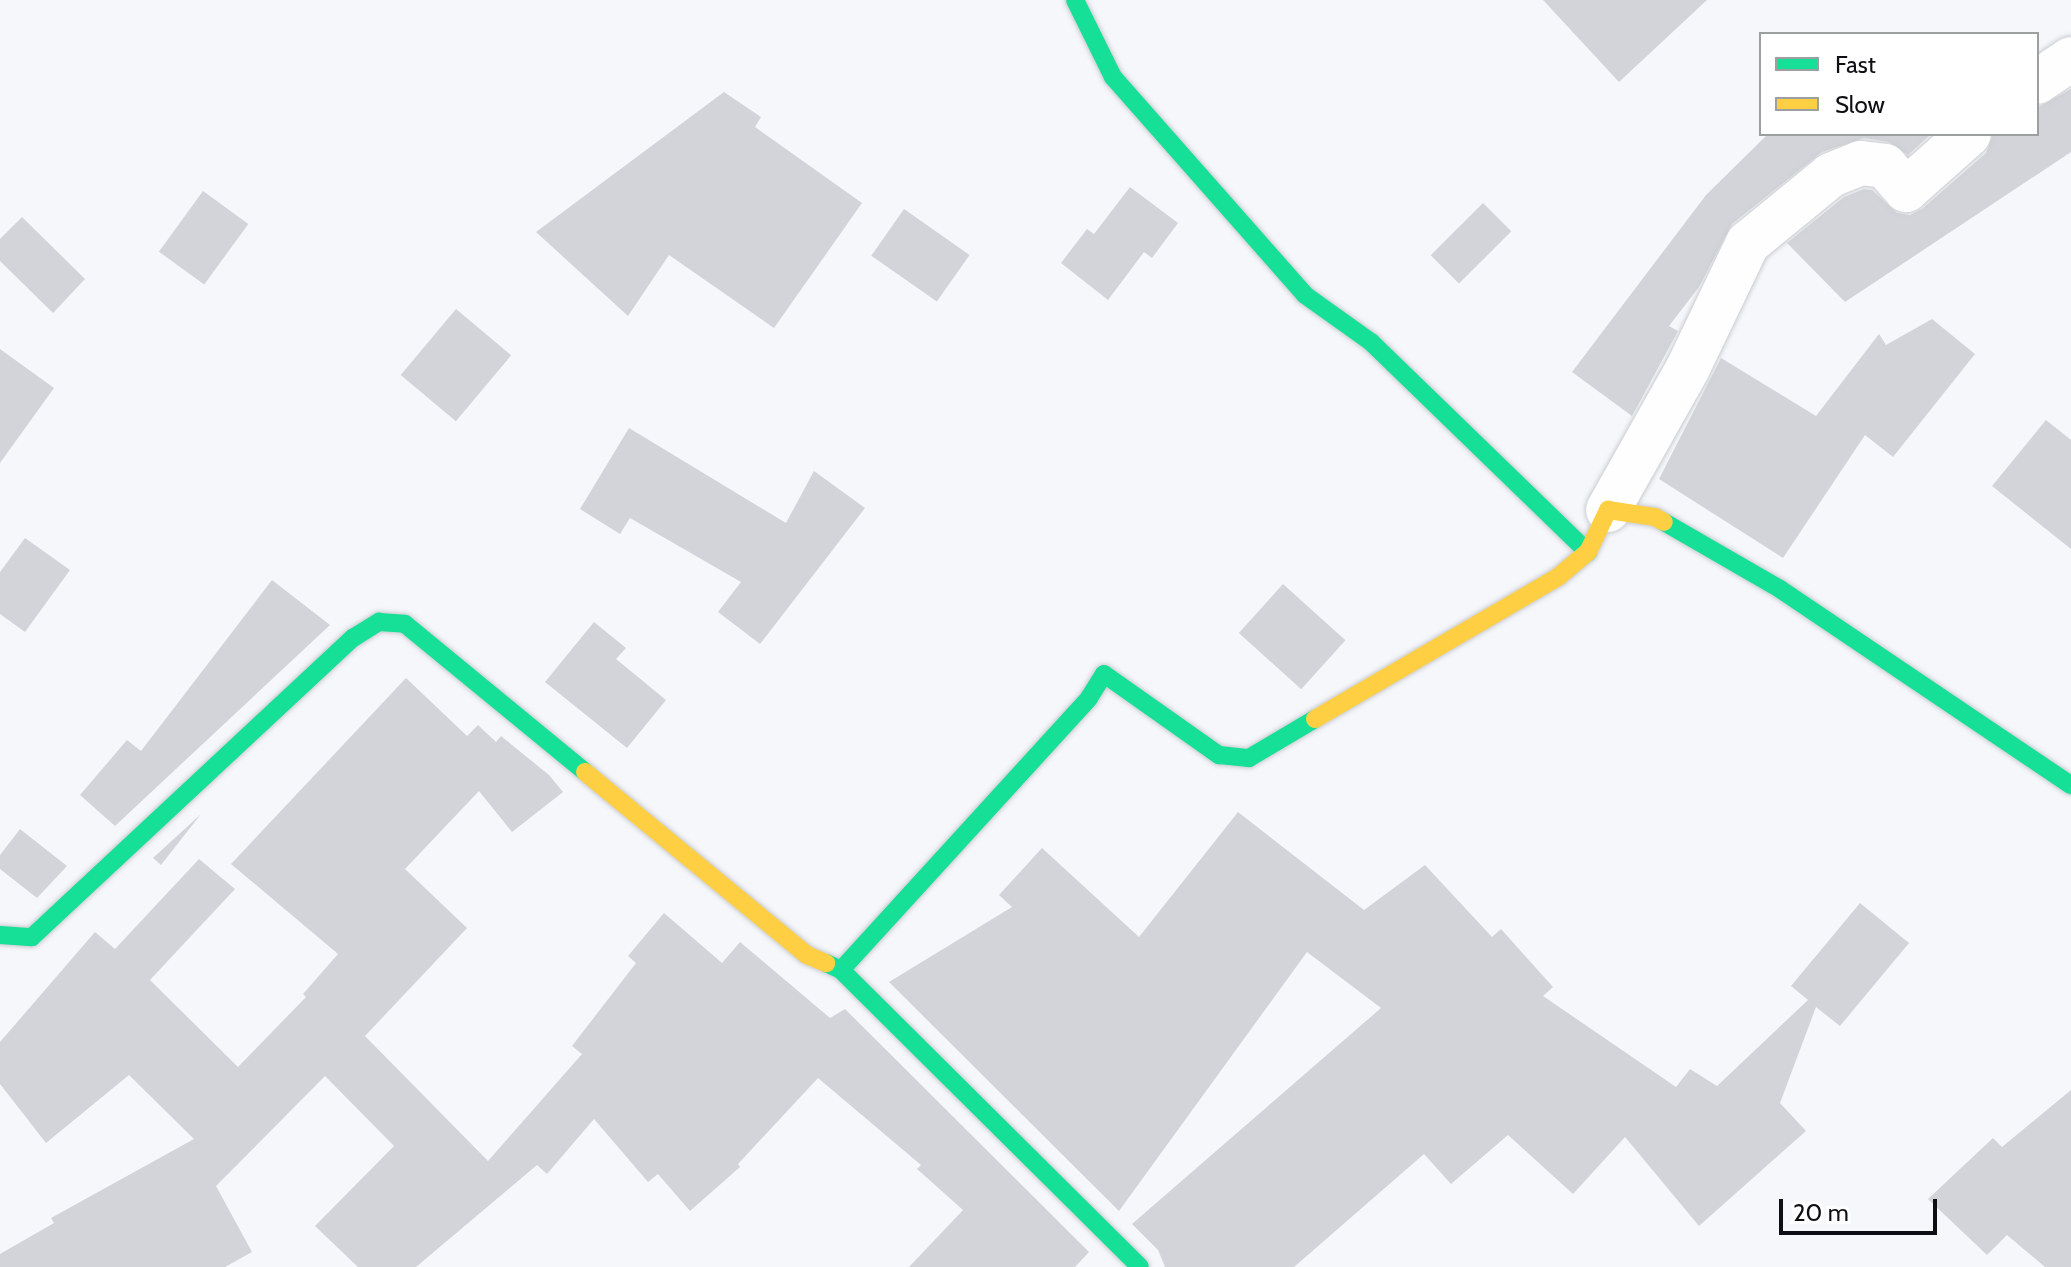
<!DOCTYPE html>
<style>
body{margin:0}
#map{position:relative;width:2071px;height:1267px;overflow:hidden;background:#f5f7fb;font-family:Cabin,sans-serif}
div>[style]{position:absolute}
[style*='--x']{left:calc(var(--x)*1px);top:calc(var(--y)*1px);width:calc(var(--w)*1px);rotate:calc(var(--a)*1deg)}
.building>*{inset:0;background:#d2d4d9;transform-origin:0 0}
.roads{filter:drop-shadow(0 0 2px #caccd0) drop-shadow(0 0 2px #caccd0)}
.street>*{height:44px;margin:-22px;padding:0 22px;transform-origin:22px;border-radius:22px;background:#fefefe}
.fast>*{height:18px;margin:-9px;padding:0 9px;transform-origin:9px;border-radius:9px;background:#16e098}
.slow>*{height:18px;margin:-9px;padding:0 9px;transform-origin:9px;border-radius:9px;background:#ffcf43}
span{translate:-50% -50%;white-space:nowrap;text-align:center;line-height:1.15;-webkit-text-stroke:7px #fff;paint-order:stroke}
.legend{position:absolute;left:1759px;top:32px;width:280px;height:104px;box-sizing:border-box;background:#fff;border:2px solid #9e9fa1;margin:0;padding:10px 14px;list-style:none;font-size:24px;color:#0d0f14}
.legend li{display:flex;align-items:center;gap:16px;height:40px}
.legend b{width:40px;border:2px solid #9e9fa1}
.scale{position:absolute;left:1779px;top:1199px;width:158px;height:36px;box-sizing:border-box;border:4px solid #0d0f14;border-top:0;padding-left:10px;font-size:24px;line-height:28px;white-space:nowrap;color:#0d0f14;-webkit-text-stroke:6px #fff;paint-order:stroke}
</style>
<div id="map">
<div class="building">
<div style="clip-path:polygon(1543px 0,1707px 0,1619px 82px)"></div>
<div style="clip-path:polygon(2071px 89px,2071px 152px,1845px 302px,1787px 243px,1844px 197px,1864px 189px,1872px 190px,1897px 213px,1910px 215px,1922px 209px,1986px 153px,1993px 134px,2037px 134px,2037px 108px)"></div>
<div style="clip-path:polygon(724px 92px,761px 117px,755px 127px,862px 203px,774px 328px,669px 255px,628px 316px,536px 232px)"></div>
<div style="clip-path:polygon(1768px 134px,1931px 134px,1908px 155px,1889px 142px,1864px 138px,1822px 152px,1732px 224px,1699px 287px,1669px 326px,1678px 331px,1632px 416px,1572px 372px,1706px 195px)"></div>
<div style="clip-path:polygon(1130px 187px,1178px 223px,1152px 258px,1144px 252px,1108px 300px,1061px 263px,1087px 229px,1094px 234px)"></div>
<div style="left:203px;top:191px;width:56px;height:75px;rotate:36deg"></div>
<div style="left:1483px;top:203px;width:40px;height:74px;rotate:45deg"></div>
<div style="left:904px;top:209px;width:80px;height:57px;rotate:35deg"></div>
<div style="clip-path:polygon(22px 217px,85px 279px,53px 313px,0 261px,0 239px)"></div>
<div style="left:456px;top:309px;width:72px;height:86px;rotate:40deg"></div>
<div style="clip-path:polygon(1932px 319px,1975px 354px,1893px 457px,1865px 435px,1783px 558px,1659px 479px,1721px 358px,1816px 416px,1879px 334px,1886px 345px)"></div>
<div style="clip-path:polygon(0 349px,54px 388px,0 463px)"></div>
<div style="clip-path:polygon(2046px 420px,2071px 440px,2071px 549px,1992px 486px)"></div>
<div style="clip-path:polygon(629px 428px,786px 523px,814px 471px,865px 508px,760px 644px,718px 612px,741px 582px,630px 518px,620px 534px,580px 509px)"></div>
<div style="clip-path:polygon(25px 538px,70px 570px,25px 632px,0 614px,0 572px)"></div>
<div style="clip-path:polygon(272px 580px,330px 625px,115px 826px,80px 795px,127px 740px,141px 751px)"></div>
<div style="left:1283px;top:584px;width:84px;height:66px;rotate:42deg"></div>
<div style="clip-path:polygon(594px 622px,626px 648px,616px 659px,666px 700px,627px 748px,545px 682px)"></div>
<div style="clip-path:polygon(406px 678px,467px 736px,478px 725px,496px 742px,501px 736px,549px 775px,563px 792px,512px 832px,479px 791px,405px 869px,467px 928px,365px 1036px,488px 1161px,582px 1054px,572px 1046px,636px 963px,628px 956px,664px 913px,722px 963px,740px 942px,830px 1018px,845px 1009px,1089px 1252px,1075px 1267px,909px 1267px,963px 1210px,917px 1169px,921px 1165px,818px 1078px,738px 1164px,740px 1167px,690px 1211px,658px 1174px,648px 1182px,594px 1119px,547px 1174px,537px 1165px,416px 1267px,358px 1267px,315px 1226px,394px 1146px,325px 1076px,216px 1186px,252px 1252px,225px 1267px,0 1267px,0 1254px,54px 1223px,51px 1218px,194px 1139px,129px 1075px,46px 1143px,0 1084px,0 1042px,95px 932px,115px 949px,199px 859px,235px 889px,150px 980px,238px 1067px,306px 997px,303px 994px,338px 954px,231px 864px)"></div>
<div style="clip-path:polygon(1238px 812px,1364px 910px,1425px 865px,1492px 937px,1501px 929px,1553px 987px,1543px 996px,1676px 1087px,1690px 1069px,1717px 1086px,1808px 1000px,1791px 986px,1860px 903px,1909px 943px,1840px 1026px,1816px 1007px,1780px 1103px,1806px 1131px,1699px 1226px,1625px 1137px,1573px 1194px,1508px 1135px,1451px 1184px,1424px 1154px,1294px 1267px,1165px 1267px,1158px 1250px,1132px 1224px,1381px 1008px,1307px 952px,1119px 1211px,889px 982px,1012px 907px,999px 895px,1042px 848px,1139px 937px)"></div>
<div style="clip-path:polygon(201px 814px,161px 865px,153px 858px)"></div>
<div style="clip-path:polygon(20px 829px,67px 866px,37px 898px,0 869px,0 855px)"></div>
<div style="clip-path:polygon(2071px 1090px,2071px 1267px,2045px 1267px,2007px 1235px,1987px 1255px,1928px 1199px,1993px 1138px,2002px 1147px)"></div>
</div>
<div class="roads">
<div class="street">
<div style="--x:2037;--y:82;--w:41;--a:-34.1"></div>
<div style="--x:1608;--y:510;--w:163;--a:-60.6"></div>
<div style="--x:1688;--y:368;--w:139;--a:-64.4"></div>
<div style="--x:1748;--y:243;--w:107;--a:-39.3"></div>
<div style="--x:1831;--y:175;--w:32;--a:-22"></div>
<div style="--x:1861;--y:163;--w:24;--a:7"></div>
<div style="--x:1885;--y:166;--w:32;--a:49"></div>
<div style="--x:1906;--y:190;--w:84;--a:-41.6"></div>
</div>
<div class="fast">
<div style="--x:1075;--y:0;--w:86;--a:63.7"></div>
<div style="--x:1113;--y:77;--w:290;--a:48.6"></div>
<div style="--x:1305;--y:295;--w:81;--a:35.5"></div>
<div style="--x:1371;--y:342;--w:302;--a:44.1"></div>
<div style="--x:1664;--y:522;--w:134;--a:30"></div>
<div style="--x:1780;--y:589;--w:351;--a:34"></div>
<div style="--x:0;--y:935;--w:32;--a:4"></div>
<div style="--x:32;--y:937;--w:439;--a:-43"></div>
<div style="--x:353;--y:638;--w:31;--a:-32"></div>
<div style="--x:379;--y:622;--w:26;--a:4"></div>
<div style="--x:405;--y:624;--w:233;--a:39.4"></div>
<div style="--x:826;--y:963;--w:17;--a:25"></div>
<div style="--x:841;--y:970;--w:421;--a:44.8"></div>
<div style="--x:841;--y:970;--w:368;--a:-47.6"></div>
<div style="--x:1089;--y:698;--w:28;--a:-58"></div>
<div style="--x:1104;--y:674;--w:141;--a:35.2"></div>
<div style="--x:1219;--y:755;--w:30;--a:6"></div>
<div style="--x:1249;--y:758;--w:77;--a:-30.6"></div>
</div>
<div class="slow">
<div style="--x:1315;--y:719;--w:281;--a:-30.3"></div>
<div style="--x:1558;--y:577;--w:39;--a:-40"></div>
<div style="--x:1588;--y:552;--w:47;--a:-64.5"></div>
<div style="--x:1608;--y:510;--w:48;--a:8.5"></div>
<div style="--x:1655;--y:517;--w:10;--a:29"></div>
<div style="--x:585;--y:772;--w:288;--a:39.5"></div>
<div style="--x:807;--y:955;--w:21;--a:23"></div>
</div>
</div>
<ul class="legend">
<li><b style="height:10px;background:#16e098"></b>Fast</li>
<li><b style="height:10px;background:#ffcf43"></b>Slow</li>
</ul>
<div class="scale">20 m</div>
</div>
